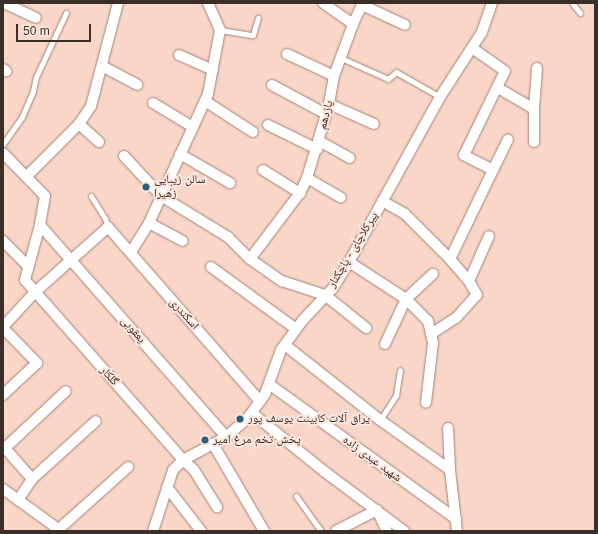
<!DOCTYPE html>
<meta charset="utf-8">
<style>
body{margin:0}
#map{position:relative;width:598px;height:534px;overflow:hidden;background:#f9d6c8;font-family:Helvetica,"Noto Naskh Arabic",sans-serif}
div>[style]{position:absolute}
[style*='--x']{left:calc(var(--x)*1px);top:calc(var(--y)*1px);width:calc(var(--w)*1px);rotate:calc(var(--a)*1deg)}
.roads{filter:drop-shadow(0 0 1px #a58478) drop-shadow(0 0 1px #a58478)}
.lane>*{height:5px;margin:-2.5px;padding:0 2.5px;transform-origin:2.5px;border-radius:2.5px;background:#fff}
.street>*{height:10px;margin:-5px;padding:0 5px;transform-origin:5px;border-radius:5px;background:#fff}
.dots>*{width:11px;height:11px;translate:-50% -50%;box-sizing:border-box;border:2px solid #fce6de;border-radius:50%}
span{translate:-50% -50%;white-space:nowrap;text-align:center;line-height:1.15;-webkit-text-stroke:4px #fce6de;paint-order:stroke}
.street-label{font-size:12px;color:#3b2e29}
.poi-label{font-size:12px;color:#3b2e29}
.left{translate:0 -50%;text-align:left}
.frame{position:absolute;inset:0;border:4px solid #3b2e29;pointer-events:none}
.scale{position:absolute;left:16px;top:24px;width:75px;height:18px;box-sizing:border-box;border:2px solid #3b2e29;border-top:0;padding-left:5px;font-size:12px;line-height:14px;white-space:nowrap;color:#3b2e29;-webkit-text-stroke:3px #fce6de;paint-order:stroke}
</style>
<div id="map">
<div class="roads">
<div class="lane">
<div style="--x:572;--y:3;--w:13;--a:51"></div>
<div style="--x:220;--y:30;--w:33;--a:9"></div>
<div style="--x:253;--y:35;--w:18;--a:-74"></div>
<div style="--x:341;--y:58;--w:51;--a:24.1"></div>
<div style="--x:388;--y:79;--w:11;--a:-41"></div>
<div style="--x:396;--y:72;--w:51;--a:29.6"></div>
<div style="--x:3;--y:144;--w:33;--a:-55"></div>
<div style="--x:22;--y:117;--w:28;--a:-67"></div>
<div style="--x:33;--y:91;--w:14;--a:-78"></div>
<div style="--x:36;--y:77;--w:71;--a:-64.9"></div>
<div style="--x:91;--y:196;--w:26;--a:58"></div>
<div style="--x:105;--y:218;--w:9;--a:72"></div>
<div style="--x:380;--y:420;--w:30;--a:-57"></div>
<div style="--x:396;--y:395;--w:25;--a:-81"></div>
<div style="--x:296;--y:496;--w:43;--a:54.5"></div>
</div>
<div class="street">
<div style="--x:4;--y:3;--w:35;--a:25"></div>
<div style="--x:323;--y:3;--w:37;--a:35"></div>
<div style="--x:287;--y:54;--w:52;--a:25.1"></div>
<div style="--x:179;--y:55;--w:37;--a:24"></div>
<div style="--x:102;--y:66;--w:40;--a:28"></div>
<div style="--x:3;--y:69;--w:4;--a:34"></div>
<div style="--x:272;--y:85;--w:61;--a:28.2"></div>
<div style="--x:498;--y:88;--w:42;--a:30.3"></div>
<div style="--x:205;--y:101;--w:57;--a:32.9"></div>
<div style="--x:153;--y:103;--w:47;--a:31"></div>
<div style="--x:329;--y:104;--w:49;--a:24"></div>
<div style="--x:79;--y:124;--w:27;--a:42"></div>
<div style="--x:268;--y:125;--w:55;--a:26.1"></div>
<div style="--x:319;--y:141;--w:35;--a:29"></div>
<div style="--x:534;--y:142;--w:33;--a:-90"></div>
<div style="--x:534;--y:109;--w:41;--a:-85.8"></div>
<div style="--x:3;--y:153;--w:60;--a:45.7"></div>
<div style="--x:45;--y:196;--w:29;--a:100"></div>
<div style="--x:40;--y:225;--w:57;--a:105.3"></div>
<div style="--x:25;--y:280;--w:240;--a:48.7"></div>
<div style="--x:183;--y:460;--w:15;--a:42"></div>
<div style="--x:194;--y:470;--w:44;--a:58.1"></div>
<div style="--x:180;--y:154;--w:58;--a:30.1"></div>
<div style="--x:124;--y:156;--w:54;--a:47.2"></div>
<div style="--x:161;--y:196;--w:79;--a:31.5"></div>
<div style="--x:228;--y:237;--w:31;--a:45"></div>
<div style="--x:250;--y:259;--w:39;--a:35"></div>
<div style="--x:282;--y:281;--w:45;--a:18"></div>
<div style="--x:325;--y:295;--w:53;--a:38.8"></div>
<div style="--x:263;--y:170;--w:44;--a:31.9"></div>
<div style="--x:493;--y:170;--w:34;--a:-64"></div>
<div style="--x:26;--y:177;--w:75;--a:-45"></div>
<div style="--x:79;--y:124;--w:22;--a:-56"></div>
<div style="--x:91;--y:106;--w:106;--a:-75.3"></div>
<div style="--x:307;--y:178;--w:39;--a:30"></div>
<div style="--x:382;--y:201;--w:26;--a:29"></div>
<div style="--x:405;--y:214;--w:64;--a:45"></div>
<div style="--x:149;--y:223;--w:38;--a:28"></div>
<div style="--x:40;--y:225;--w:282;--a:48.7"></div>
<div style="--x:3;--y:241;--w:35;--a:45"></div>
<div style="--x:131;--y:252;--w:34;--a:-58"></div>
<div style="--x:149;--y:223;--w:142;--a:-65.4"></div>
<div style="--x:208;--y:94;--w:65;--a:-79.4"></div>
<div style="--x:220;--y:30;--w:30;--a:-114"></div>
<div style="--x:250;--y:259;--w:83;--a:-52.9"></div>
<div style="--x:300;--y:193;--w:17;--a:-65"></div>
<div style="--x:307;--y:178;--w:77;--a:-73.4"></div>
<div style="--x:329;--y:104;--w:28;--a:-80"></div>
<div style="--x:334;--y:76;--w:55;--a:-69.9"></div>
<div style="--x:353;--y:24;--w:21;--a:-65"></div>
<div style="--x:362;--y:5;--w:47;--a:24.9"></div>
<div style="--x:349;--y:262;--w:68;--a:33"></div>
<div style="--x:406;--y:299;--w:31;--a:45"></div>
<div style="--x:428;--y:321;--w:23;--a:77"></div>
<div style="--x:433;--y:343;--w:60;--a:96.7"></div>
<div style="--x:211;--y:267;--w:105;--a:36.1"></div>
<div style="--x:469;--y:281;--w:29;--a:-131"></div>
<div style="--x:450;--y:259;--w:99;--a:-64.2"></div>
<div style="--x:493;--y:170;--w:33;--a:-153"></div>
<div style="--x:464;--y:155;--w:93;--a:-64"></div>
<div style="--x:505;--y:71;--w:40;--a:-145.1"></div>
<div style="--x:3;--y:327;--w:46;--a:-47.6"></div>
<div style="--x:34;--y:293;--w:99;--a:-41.7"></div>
<div style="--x:108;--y:227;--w:231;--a:48.9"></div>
<div style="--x:3;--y:328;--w:49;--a:45.8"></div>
<div style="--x:37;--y:363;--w:47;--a:136.7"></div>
<div style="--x:431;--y:334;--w:30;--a:-33"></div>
<div style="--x:456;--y:318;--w:31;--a:-48"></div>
<div style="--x:477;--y:295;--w:16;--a:-120"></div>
<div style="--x:469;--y:281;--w:49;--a:-66"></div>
<div style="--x:385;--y:344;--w:50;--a:-65"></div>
<div style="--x:406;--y:299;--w:37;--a:-43"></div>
<div style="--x:285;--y:345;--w:121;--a:38.3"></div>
<div style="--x:380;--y:420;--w:86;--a:35.5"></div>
<div style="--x:269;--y:384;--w:231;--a:35.8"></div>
<div style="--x:252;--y:413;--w:94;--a:38.9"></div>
<div style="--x:325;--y:472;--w:99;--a:36.8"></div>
<div style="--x:448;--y:428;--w:42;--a:87.3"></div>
<div style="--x:450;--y:470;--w:61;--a:83.5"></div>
<div style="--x:213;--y:444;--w:101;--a:59.6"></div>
<div style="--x:32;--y:479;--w:41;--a:-131.1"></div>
<div style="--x:5;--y:448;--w:83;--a:-43.1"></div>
<div style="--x:167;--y:487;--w:56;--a:52.3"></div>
<div style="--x:3;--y:489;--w:72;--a:35.9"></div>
<div style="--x:18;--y:500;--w:25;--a:-56"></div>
<div style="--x:32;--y:479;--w:86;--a:-42.2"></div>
<div style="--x:59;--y:529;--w:93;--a:-41.9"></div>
<div style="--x:153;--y:531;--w:64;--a:-71.8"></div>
<div style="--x:173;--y:470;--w:14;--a:-45"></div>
<div style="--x:183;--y:460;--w:49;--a:-28.1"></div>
<div style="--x:226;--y:437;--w:28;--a:-41"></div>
<div style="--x:247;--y:419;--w:31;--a:-54"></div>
<div style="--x:265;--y:394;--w:47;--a:-70"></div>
<div style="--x:281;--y:350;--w:36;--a:-54"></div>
<div style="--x:302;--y:321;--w:45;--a:-46.8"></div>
<div style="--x:333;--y:288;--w:31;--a:-58"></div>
<div style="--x:349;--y:262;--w:188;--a:-61.1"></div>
<div style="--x:440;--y:97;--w:77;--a:-57.1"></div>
<div style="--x:482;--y:32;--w:31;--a:-71"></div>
<div style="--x:336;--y:531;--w:46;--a:-27.1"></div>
<div style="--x:377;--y:510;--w:23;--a:65"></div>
</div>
</div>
<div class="dots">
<div style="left:146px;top:187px;background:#2d5f7c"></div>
<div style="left:240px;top:419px;background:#2d5f7c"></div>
<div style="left:205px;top:440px;background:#2d5f7c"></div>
</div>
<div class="street-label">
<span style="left:326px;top:115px;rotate:-76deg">یازدهم</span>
<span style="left:353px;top:250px;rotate:-59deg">پیرکلاچای - پاچکنار</span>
<span style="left:184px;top:314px;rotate:49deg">اسکندری</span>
<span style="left:133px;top:330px;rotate:49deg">یعقوبی</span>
<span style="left:109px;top:376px;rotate:48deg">گلکار</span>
<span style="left:372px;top:459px;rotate:36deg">شهید عبدی زاده</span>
</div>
<div class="poi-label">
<span class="left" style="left:154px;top:187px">سالن زیبایی<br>زهیرا</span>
<span class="left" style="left:248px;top:419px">یراق آلات کابینت یوسف پور</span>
<span class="left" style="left:213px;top:440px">پخش تخم مرغ امیر</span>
</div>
<div class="frame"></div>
<div class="scale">50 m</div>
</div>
